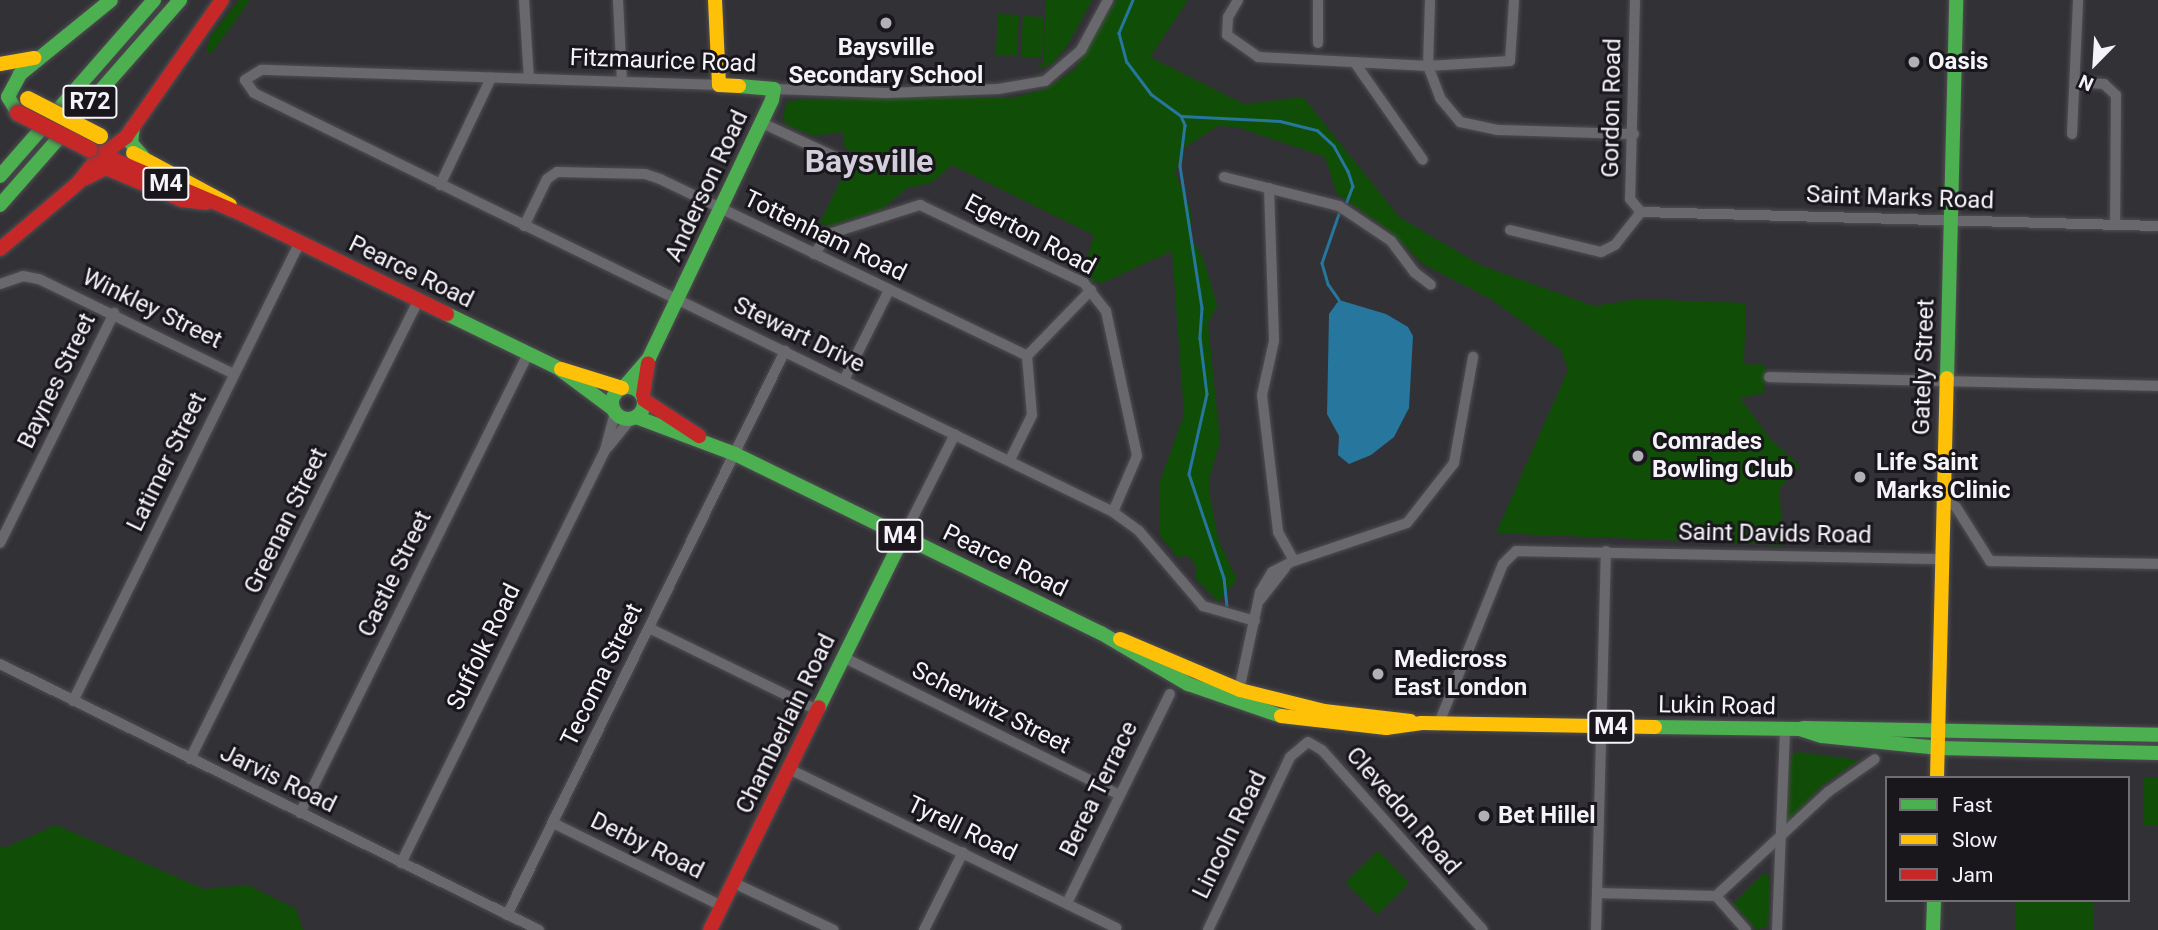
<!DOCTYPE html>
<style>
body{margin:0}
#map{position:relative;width:2158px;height:930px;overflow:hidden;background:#323136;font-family:Roboto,sans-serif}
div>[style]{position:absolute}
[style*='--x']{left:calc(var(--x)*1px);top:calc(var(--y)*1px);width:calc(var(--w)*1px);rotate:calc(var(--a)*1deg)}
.green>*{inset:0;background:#104e07;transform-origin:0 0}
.water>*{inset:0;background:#26769d}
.stream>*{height:2.5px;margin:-1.25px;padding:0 1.25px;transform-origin:1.25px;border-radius:1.25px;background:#26769d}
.roads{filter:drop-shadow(0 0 2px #4f4e52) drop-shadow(0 0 2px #4f4e52)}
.street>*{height:10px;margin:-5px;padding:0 5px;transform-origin:5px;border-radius:5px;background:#69686c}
.fast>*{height:14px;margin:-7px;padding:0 7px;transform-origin:7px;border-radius:7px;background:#4caf50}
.fast>.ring{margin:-7px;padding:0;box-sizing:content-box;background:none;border:14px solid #4caf50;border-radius:50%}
.slow>*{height:14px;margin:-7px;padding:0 7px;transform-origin:7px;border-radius:7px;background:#ffc107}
.jam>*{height:14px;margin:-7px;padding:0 7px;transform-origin:7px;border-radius:7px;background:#c62828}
.bridges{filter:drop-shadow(0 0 2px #4f4e52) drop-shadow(0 0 2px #4f4e52)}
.slow-bridge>*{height:16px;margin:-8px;padding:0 8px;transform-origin:8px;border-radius:8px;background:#ffc107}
.jam-bridge>*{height:16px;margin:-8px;padding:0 8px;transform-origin:8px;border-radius:8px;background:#c62828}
.dots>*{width:19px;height:19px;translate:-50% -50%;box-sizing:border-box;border:4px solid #19171c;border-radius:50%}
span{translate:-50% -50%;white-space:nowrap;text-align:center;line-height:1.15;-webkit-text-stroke:6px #19171c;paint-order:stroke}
.shield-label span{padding:2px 5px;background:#19171c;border:2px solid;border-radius:5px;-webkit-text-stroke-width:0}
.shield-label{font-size:23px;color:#f6f4fb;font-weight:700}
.poi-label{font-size:24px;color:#f6f4fb;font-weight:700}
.left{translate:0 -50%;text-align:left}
.street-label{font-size:24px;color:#f6f4fb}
.district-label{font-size:32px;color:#d2cedc;font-weight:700}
.legend{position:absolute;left:1885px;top:776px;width:245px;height:126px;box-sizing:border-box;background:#19171c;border:2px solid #716f75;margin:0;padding:9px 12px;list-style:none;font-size:21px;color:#f6f4fb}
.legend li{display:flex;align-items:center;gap:14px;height:35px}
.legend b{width:35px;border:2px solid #716f75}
.north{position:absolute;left:2060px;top:28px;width:70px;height:70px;-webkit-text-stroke:5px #19171c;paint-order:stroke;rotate:204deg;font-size:19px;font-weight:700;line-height:28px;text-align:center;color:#f6f4fb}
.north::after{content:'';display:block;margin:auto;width:24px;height:32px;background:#f6f4fb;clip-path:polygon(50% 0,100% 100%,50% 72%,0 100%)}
</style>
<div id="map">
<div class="green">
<div style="clip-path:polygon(239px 0,250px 0,212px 53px,206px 52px,211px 35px)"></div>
<div style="clip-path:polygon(1046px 0,1092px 0,1067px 46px,1052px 64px,1036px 70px,1043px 62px)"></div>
<div style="clip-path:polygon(1116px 0,1188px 0,1150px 57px,1244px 104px,1303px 97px,1399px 217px,1480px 265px,1594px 306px,1637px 299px,1746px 303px,1744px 364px,1766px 365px,1764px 393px,1740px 398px,1772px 441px,1800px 466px,1779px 489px,1784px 545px,1496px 533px,1568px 370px,1561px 350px,1491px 299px,1423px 264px,1386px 228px,1337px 194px,1325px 157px,1237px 127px,1218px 126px,1184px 148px,1175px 172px,1192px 214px,1191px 237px,1203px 258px,1217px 305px,1208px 324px,1220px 441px,1209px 479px,1210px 496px,1218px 539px,1237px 580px,1218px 602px,1195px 578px,1196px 565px,1188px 556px,1178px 557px,1160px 536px,1159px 484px,1184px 415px,1172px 251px,1102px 283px,1093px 281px,1083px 272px,1094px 235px,952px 165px,931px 183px,907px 188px,882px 209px,830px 226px,820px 223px,853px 154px,844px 146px,843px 132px,814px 136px,786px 125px,783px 116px,786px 103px,798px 99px,1016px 97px,1047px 88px,1075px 69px)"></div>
<div style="left:998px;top:14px;width:21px;height:41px;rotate:3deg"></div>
<div style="left:1023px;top:16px;width:21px;height:41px;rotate:3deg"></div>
<div style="clip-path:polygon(1799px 752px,1859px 760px,1819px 788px,1787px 822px,1791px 755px)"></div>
<div style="left:2143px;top:778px;width:15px;height:48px"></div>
<div style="clip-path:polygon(56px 825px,204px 889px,248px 885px,296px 909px,303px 930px,0 930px,0 846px,4px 848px)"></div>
<div style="left:1378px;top:851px;width:45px;height:45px;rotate:46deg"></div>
<div style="clip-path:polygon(1764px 873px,1770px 877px,1768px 926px,1757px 930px,1733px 904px)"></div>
<div style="left:2016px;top:900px;width:78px;height:30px"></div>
</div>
<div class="water">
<div style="clip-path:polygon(1339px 300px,1386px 314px,1408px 327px,1413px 336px,1409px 408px,1394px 437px,1371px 455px,1349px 464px,1338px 455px,1339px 436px,1327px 414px,1329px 314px)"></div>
</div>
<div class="stream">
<div style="--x:1133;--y:0;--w:36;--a:113"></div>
<div style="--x:1119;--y:33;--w:30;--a:75"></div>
<div style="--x:1127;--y:62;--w:40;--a:53"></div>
<div style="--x:1151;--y:94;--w:37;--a:36"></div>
<div style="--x:1181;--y:116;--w:99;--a:2.9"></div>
<div style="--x:1280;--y:121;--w:38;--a:14"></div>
<div style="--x:1317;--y:130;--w:23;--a:43"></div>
<div style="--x:1334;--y:146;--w:29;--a:61"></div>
<div style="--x:1348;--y:171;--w:16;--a:72"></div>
<div style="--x:1353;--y:186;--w:17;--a:111"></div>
<div style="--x:1181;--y:116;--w:10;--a:66"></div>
<div style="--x:1185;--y:125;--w:41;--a:97"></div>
<div style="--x:1180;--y:166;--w:144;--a:81.2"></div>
<div style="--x:1202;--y:308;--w:30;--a:94"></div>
<div style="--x:1200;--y:338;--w:56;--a:82.9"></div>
<div style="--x:1207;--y:394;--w:82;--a:102.7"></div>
<div style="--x:1189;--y:474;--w:110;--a:71.4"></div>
<div style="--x:1224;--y:578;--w:27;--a:84"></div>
<div style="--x:1339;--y:214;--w:52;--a:109.1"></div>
<div style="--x:1322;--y:263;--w:22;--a:74"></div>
<div style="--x:1328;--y:284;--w:19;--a:55"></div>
</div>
<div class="roads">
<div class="street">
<div style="--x:524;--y:0;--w:79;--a:86.4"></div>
<div style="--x:618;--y:0;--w:81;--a:87.2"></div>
<div style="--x:1238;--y:0;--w:20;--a:120"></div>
<div style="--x:1228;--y:17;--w:18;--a:93"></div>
<div style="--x:1227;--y:35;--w:38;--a:35"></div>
<div style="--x:1258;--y:57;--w:170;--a:3"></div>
<div style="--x:1428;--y:66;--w:82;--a:-3.5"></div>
<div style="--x:1510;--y:61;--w:61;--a:-86.2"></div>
<div style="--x:1430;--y:0;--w:66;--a:91.7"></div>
<div style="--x:1428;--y:66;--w:34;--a:69"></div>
<div style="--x:1440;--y:98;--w:31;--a:50"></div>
<div style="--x:1460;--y:122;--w:38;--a:12"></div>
<div style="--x:1497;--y:130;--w:137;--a:1.7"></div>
<div style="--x:1635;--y:0;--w:199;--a:91.4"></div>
<div style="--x:1630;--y:199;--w:17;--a:50"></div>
<div style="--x:1318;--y:43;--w:43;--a:-90"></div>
<div style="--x:1355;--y:63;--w:118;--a:55"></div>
<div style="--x:2075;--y:82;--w:29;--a:4"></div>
<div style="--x:2104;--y:84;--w:16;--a:43"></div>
<div style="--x:2116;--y:95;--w:130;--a:90.4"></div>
<div style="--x:719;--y:85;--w:458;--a:-178.1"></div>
<div style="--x:261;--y:70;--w:19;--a:148"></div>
<div style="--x:245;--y:80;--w:16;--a:55"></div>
<div style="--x:254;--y:93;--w:956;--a:26"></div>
<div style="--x:1113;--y:512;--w:32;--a:36"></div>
<div style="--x:1139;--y:531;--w:99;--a:49.5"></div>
<div style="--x:1203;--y:606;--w:54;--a:16.1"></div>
<div style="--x:774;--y:89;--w:112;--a:2"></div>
<div style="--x:886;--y:93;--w:112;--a:-2"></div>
<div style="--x:998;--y:89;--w:48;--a:-9.7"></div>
<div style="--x:1045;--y:81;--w:48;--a:-40.7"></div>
<div style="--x:1081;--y:50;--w:57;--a:-61.6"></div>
<div style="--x:762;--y:123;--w:93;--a:24.9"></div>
<div style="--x:2072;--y:134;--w:134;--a:-87.4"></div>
<div style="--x:1224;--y:177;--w:119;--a:14.2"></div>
<div style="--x:1339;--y:206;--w:63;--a:33.9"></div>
<div style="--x:1391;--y:241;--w:39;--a:53"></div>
<div style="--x:1414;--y:272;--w:21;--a:37"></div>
<div style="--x:440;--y:185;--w:119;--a:-64.5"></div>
<div style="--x:1269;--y:188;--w:153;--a:88.1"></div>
<div style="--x:1274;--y:341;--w:55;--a:102.5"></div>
<div style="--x:1262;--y:395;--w:138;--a:83.3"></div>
<div style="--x:1278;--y:532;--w:33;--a:61"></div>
<div style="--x:1641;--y:212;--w:517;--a:1.55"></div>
<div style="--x:524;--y:226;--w:52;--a:-63.9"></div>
<div style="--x:547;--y:179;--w:12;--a:-35"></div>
<div style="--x:557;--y:172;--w:88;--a:1.3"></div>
<div style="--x:645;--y:174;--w:16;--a:18"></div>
<div style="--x:660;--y:179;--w:407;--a:25.7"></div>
<div style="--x:1027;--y:356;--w:59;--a:85.2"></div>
<div style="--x:1032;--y:415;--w:50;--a:116.1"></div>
<div style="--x:1510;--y:230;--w:94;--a:13.6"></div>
<div style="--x:1601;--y:252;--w:16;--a:-27"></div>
<div style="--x:1615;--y:245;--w:42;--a:-51.8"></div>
<div style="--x:814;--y:254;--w:25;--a:-53"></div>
<div style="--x:829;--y:234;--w:96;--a:-17.7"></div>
<div style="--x:920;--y:205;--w:182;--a:25.4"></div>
<div style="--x:1084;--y:283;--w:36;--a:52"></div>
<div style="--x:1106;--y:311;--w:148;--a:77.9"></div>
<div style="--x:1137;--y:456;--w:61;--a:113.2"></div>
<div style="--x:0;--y:284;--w:24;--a:-19"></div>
<div style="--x:23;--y:276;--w:16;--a:11"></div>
<div style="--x:39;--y:279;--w:217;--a:26"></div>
<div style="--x:1027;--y:356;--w:92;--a:-45.9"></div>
<div style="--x:1769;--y:377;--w:389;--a:1.3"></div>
<div style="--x:844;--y:380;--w:101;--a:-63.4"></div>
<div style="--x:608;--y:447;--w:36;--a:-51"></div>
<div style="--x:1943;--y:497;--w:16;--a:38"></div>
<div style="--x:1956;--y:507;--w:64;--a:57.8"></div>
<div style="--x:1990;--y:561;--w:168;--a:1"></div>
<div style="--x:903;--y:537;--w:115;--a:-63.2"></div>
<div style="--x:0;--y:543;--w:257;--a:-63.6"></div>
<div style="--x:1260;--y:600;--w:41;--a:-52"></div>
<div style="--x:649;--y:628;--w:187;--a:26"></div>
<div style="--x:843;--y:657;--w:309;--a:26.5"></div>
<div style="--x:0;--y:664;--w:601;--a:26.27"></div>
<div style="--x:1238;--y:695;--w:105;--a:-77.9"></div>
<div style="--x:1260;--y:592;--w:23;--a:-59"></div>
<div style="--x:1272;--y:572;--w:25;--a:-27"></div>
<div style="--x:1294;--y:561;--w:119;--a:-18.6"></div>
<div style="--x:1407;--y:523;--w:76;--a:-51.9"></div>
<div style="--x:1454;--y:463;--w:108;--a:-79.8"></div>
<div style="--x:73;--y:701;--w:512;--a:-63.69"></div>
<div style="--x:1439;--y:723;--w:171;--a:-68.1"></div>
<div style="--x:1503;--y:564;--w:18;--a:-45"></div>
<div style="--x:1516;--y:551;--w:426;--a:1.1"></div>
<div style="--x:190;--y:759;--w:512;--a:-63.54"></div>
<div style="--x:789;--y:769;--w:364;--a:25.9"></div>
<div style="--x:300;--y:813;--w:513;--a:-63.58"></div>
<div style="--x:553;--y:823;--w:188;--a:26.2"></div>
<div style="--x:401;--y:863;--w:461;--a:-63.7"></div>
<div style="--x:605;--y:450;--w:39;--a:-75"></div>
<div style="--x:734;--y:883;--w:110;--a:25.2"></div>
<div style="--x:1597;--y:893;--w:119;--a:1.4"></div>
<div style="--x:1067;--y:903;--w:233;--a:-63.8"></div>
<div style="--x:507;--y:915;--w:629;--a:-63.76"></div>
<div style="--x:924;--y:930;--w:87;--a:-63.4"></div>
<div style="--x:1208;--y:930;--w:191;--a:-64.6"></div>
<div style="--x:1290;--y:757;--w:23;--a:-40"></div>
<div style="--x:1308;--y:742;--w:16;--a:30"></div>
<div style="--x:1322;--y:750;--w:241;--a:48.2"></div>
<div style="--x:1596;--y:930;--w:379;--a:-88.5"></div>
<div style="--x:1746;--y:930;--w:45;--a:-131.4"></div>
<div style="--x:1716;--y:896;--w:153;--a:-42.9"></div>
<div style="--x:1828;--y:792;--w:57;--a:-35.1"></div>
<div style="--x:1777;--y:930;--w:201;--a:-87.7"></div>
</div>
<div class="fast">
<div style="--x:18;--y:113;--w:19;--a:-122"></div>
<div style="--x:8;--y:97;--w:26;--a:-62"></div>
<div style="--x:20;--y:74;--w:117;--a:-39.1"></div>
<div style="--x:133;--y:127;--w:16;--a:97"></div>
<div style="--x:131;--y:143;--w:18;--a:49"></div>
<div style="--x:0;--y:176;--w:234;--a:-48.8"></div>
<div style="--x:0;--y:205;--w:273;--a:-48.7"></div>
<div style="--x:447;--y:314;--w:123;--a:25.9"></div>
<div style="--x:558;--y:368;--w:69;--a:36.7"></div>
<div style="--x:1947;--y:378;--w:378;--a:-88.6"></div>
<div class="ring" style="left:612px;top:387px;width:18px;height:18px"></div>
<div style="--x:624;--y:387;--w:38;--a:-49"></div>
<div style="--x:649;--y:358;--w:286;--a:-64.5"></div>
<div style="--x:772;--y:100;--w:11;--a:-80"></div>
<div style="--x:774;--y:89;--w:35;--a:-175"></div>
<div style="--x:636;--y:417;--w:106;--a:20.5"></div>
<div style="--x:735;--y:454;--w:407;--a:26.1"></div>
<div style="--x:1101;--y:633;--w:101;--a:30.4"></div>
<div style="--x:1188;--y:684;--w:98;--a:19"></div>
<div style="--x:819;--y:707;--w:190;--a:-63.7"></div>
<div style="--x:1655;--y:727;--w:145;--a:0.8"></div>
<div style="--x:1800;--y:729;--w:23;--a:18"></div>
<div style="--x:1822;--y:736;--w:117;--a:5.9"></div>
<div style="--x:1938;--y:748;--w:220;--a:1.3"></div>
<div style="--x:1803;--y:728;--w:355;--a:1.1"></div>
<div style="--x:1933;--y:930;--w:30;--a:-88"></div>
</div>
<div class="slow">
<div style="--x:715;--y:0;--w:85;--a:87.3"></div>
<div style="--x:719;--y:85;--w:20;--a:3"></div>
<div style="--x:0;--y:64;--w:35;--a:-10"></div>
<div style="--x:133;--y:153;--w:110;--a:28.2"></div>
<div style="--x:561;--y:369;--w:64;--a:17.3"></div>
<div style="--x:1120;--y:639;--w:130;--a:23"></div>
<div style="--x:1240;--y:690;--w:87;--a:14"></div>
<div style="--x:1324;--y:711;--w:87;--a:6.6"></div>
<div style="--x:1281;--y:716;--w:106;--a:6.5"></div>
<div style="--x:1386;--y:728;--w:36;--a:-8"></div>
<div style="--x:1422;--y:723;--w:233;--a:1"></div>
<div style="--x:1937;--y:778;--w:400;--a:-88.6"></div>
</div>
<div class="jam">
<div style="--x:89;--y:149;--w:18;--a:6"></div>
<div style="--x:107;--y:151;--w:24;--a:-36"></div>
<div style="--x:126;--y:137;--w:167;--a:-55"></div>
<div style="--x:91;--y:150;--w:166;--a:23"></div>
<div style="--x:244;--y:215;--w:226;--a:26"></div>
<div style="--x:86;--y:178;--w:22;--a:-27"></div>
<div style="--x:106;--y:168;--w:82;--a:22.8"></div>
<div style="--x:182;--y:200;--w:24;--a:7"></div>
<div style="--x:0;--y:249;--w:102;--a:-40.2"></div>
<div style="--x:78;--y:183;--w:29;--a:-52"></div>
<div style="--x:96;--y:160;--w:18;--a:-90"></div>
<div style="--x:643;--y:395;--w:32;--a:-81"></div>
<div style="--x:644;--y:400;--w:66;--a:33.2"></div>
<div style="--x:710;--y:930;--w:248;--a:-64"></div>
</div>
</div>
<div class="bridges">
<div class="slow-bridge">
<div style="--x:28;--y:99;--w:81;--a:27.2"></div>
</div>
<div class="jam-bridge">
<div style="--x:18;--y:113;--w:80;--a:26.9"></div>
</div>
</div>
<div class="dots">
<div style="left:886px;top:23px;background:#b1b0b6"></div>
<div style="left:1914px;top:62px;background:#b1b0b6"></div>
<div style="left:1638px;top:456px;background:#b1b0b6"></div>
<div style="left:1860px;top:477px;background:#b1b0b6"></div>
<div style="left:1378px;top:674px;background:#b1b0b6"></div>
<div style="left:1484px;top:816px;background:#b1b0b6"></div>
</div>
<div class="shield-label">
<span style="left:90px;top:102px">R72</span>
<span style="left:166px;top:184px">M4</span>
<span style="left:900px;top:536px">M4</span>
<span style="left:1611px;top:727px">M4</span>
</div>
<div class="poi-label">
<span style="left:886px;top:62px">Baysville<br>Secondary School</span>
<span class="left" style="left:1928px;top:62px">Oasis</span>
<span class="left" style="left:1652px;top:456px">Comrades<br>Bowling Club</span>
<span class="left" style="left:1876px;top:477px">Life Saint<br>Marks Clinic</span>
<span class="left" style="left:1394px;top:674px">Medicross<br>East London</span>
<span class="left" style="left:1498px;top:816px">Bet Hillel</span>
</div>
<div class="street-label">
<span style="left:663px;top:61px;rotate:2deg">Fitzmaurice Road</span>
<span style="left:1612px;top:108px;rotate:-89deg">Gordon Road</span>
<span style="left:707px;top:186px;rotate:-65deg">Anderson Road</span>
<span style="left:1900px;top:198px;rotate:2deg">Saint Marks Road</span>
<span style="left:1030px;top:235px;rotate:28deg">Egerton Road</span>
<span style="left:825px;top:236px;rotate:26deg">Tottenham Road</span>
<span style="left:411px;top:272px;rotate:26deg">Pearce Road</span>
<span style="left:152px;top:309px;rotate:26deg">Winkley Street</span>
<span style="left:799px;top:335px;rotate:26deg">Stewart Drive</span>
<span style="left:1924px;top:367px;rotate:-88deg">Gately Street</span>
<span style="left:57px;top:381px;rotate:-64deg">Baynes Street</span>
<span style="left:167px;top:462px;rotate:-64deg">Latimer Street</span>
<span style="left:286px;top:521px;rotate:-64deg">Greenan Street</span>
<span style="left:1775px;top:534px;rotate:1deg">Saint Davids Road</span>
<span style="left:1005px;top:561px;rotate:26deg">Pearce Road</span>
<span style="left:395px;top:574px;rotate:-64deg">Castle Street</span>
<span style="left:484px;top:647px;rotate:-64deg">Suffolk Road</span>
<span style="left:602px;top:675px;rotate:-64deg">Tecoma Street</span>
<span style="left:1717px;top:706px;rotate:1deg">Lukin Road</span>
<span style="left:991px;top:708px;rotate:27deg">Scherwitz Street</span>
<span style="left:786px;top:724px;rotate:-64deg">Chamberlain Road</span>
<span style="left:278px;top:779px;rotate:26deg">Jarvis Road</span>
<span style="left:1099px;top:789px;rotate:-64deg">Berea Terrace</span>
<span style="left:1403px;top:811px;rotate:49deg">Clevedon Road</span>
<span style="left:962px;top:829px;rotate:26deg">Tyrell Road</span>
<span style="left:1230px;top:835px;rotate:-64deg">Lincoln Road</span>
<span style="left:647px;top:846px;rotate:26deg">Derby Road</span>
</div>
<div class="district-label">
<span style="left:869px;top:161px">Baysville</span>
</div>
<ul class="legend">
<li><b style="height:9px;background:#4caf50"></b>Fast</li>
<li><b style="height:9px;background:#ffc107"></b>Slow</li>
<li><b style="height:9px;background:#c62828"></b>Jam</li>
</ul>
<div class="north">N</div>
</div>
